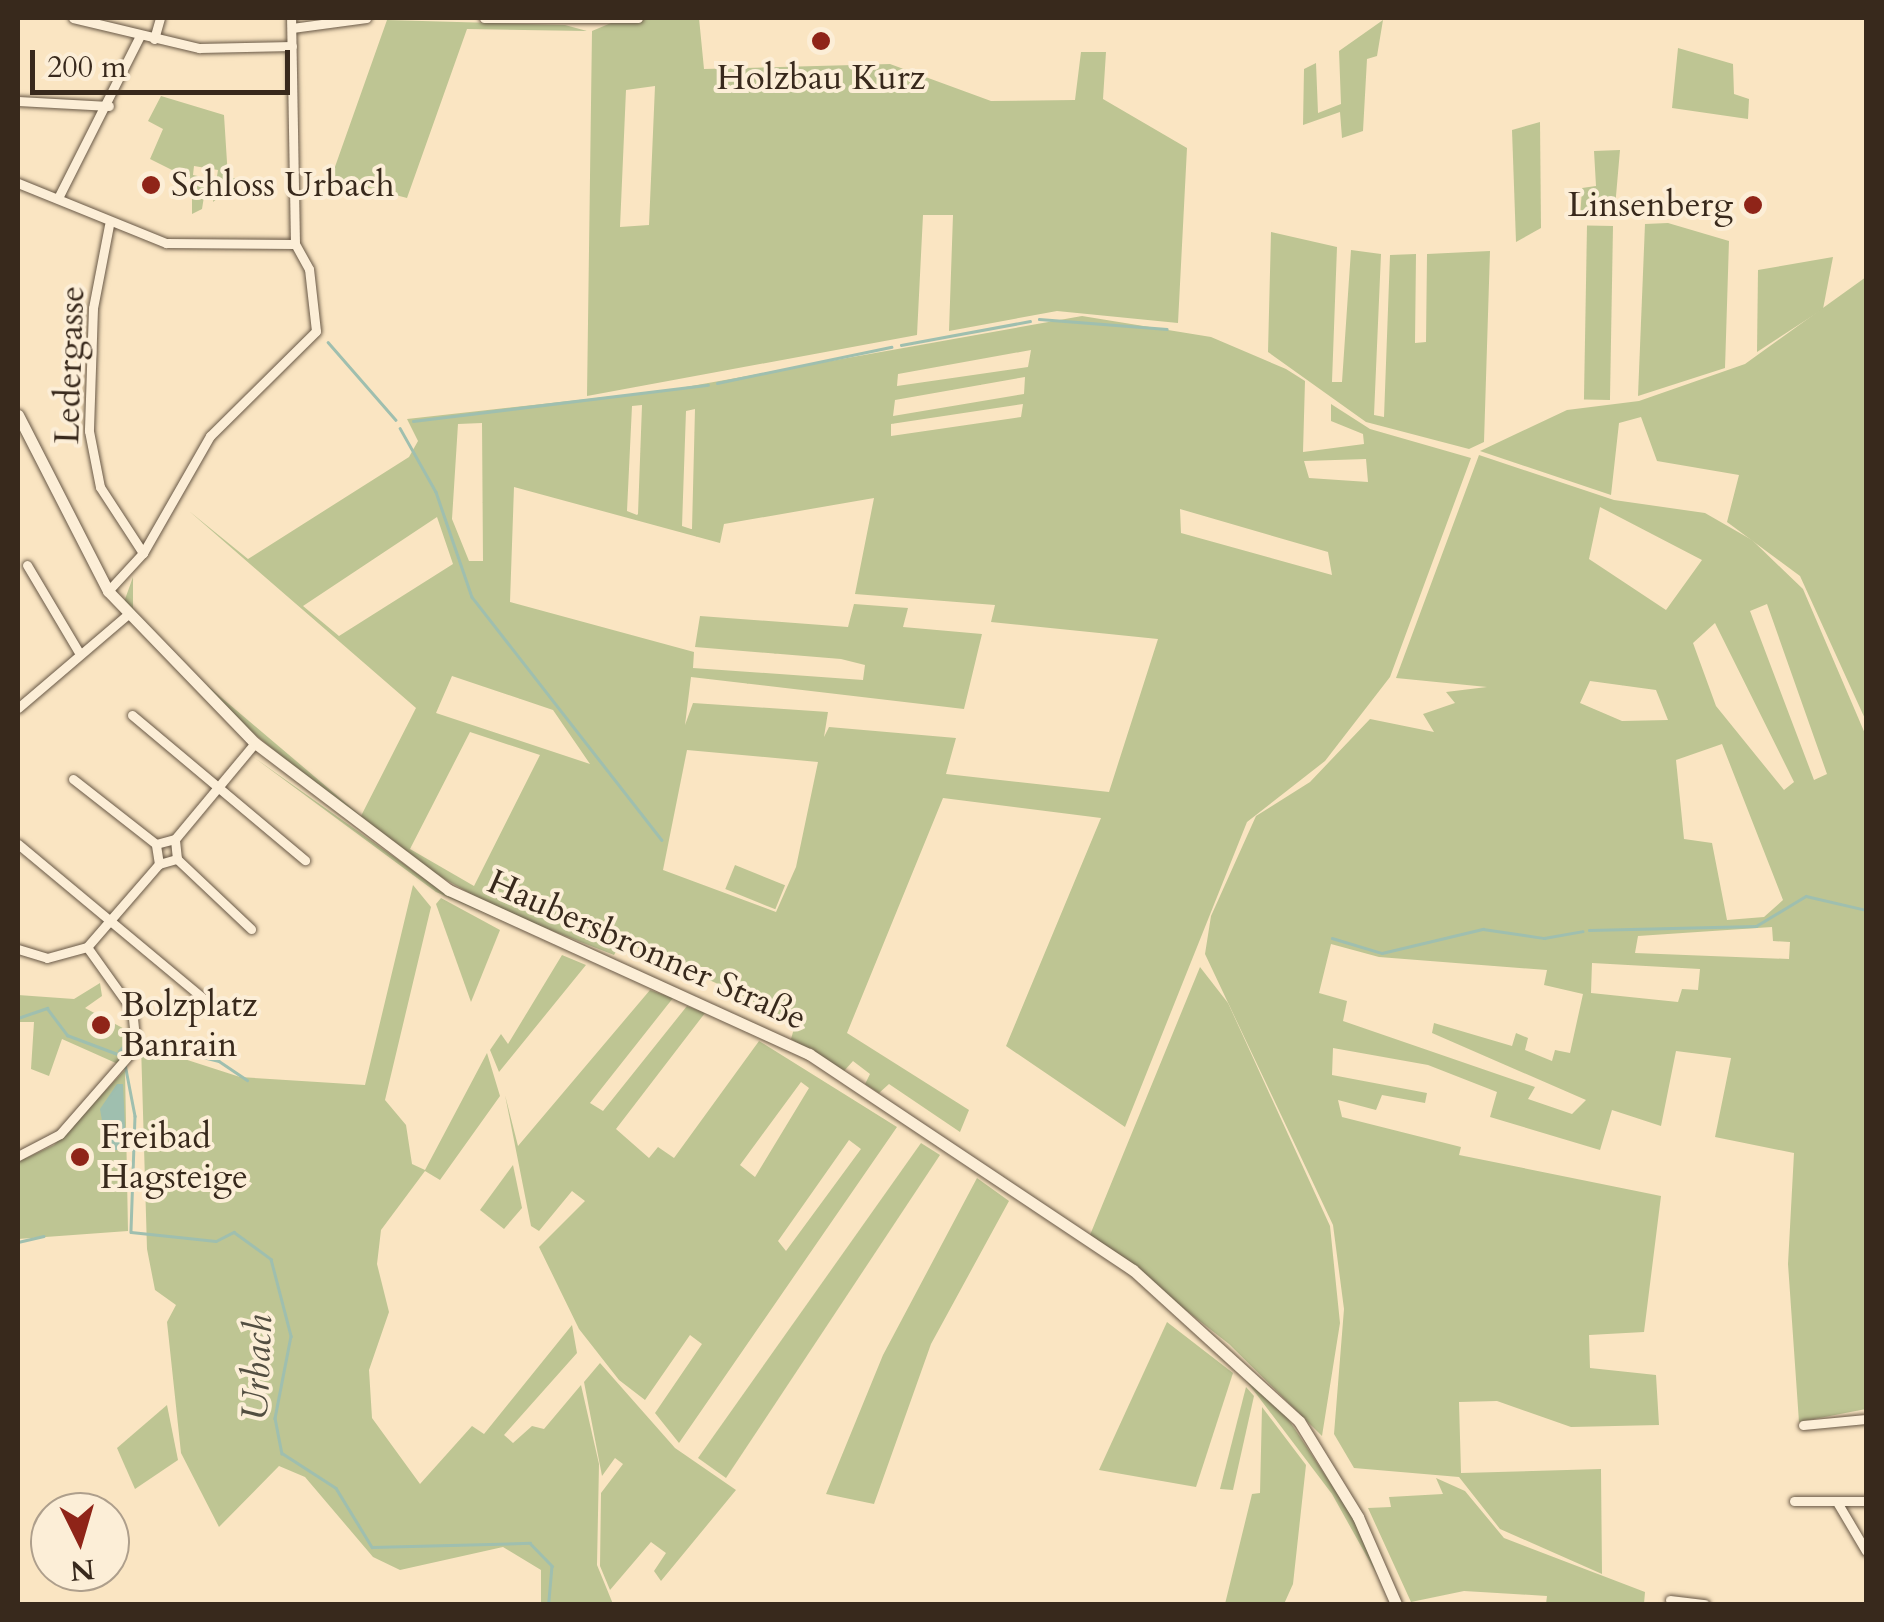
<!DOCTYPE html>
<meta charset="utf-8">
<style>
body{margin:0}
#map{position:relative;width:1884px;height:1622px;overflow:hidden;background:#fae5c2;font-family:Cardo,serif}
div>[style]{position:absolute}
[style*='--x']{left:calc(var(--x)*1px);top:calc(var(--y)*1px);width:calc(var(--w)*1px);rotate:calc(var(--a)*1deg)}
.green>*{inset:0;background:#bec593;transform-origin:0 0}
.water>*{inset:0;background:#9fbfaf}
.stream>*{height:2.5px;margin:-1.25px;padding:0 1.25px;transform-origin:1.25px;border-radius:1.25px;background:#9fbfaf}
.roads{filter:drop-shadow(0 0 2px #685846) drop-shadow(0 0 2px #685846)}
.minor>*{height:9px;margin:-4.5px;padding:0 4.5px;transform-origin:4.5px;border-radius:4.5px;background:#fceed7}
.tertiary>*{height:11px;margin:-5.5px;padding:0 5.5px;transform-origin:5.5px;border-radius:5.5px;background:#fceed7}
.dots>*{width:28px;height:28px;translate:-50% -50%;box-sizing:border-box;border:5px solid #fceed7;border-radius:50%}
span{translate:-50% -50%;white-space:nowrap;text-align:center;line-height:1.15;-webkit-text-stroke:8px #fceed7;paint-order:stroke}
.poi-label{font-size:35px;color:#38291c}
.left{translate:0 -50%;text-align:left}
.right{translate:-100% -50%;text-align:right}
.street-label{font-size:35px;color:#38291c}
.water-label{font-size:38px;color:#524e41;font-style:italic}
.frame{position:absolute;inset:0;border:20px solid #38291c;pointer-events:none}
.north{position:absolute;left:30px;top:1492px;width:100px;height:100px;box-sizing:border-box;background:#fceed7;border:2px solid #ae9f8c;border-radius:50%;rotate:175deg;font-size:28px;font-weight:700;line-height:40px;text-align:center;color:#38291c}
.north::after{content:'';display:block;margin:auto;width:35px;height:45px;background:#8f2418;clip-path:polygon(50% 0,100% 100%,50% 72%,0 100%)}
.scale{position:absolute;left:30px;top:50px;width:260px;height:45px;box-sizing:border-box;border:5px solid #38291c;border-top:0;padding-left:12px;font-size:30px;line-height:35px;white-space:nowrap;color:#38291c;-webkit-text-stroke:8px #fceed7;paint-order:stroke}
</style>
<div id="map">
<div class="green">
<div style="clip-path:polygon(evenodd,593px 18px,699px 18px,704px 69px,890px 64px,991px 101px,1075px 100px,1081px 52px,1106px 52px,1103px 99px,1187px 148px,1178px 323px,1057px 311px,949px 331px,953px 215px,923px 215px,917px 335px,587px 396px,592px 31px,611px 23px,593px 18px,655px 86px,649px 225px,620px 227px,626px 90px,655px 86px)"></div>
<div style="clip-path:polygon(387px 20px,565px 25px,587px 31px,467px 29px,407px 198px,331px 178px)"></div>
<div style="clip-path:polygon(1383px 20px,1377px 56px,1367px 59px,1363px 131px,1342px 138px,1340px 112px,1303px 125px,1304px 69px,1316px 63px,1318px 113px,1341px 104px,1339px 51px)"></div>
<div style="clip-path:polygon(1678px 48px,1733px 64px,1734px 94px,1749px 99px,1748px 119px,1672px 108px)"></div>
<div style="clip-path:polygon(161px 96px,224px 115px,228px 178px,242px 178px,213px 202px,218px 170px,194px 166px,193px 175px,207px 178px,202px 209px,192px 214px,192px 180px,150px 159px,163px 129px,148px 121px)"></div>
<div style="clip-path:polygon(1540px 122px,1541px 228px,1516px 242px,1512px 130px)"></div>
<div style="clip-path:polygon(1620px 150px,1614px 219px,1580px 219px,1582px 188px,1596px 186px,1594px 151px)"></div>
<div style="clip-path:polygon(1668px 223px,1729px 241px,1725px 368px,1638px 396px,1645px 224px)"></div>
<div style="left:1613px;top:226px;width:174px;height:26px;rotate:91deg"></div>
<div style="clip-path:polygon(1271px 232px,1337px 247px,1332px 382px,1342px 382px,1351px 250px,1381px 254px,1374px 415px,1384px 417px,1390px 255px,1416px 254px,1415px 343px,1426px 342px,1427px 254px,1490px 251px,1484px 442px,1469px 449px,1366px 422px,1268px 352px)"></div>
<div style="clip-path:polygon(1833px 257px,1823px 309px,1757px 352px,1758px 270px)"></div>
<div style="clip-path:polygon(1866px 277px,1866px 721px,1800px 576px,1727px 522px,1739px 475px,1657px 461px,1641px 417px,1619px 423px,1611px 495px,1480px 451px,1567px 410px,1639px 401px,1745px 364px)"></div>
<div style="clip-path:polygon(evenodd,1082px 316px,1211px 337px,1286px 369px,1305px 381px,1303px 452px,1364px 444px,1363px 434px,1331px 421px,1331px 404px,1370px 429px,1471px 458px,1390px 677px,1325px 761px,1247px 822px,1125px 1127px,1006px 1046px,1101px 818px,943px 798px,847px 1033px,969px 1110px,960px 1132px,889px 1084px,879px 1093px,865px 1084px,870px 1074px,853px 1061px,844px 1071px,791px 1039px,795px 1025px,736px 992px,622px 941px,614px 955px,499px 910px,399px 853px,196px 686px,124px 602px,133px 577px,133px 608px,176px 659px,361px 816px,416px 708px,189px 511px,248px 559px,409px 457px,418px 441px,407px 419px,669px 390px,1082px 316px,1031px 350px,1028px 367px,897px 386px,898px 374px,1031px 350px,1082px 316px,1025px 377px,1024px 394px,893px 416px,895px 400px,1025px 377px,1082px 316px,1023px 404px,1021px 417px,891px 436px,891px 424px,1023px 404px,1082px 316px,642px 405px,638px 514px,637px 515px,627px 511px,632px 406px,642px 405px,1082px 316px,695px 409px,692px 529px,691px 529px,682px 526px,686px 411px,695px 409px,1082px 316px,482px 423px,483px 561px,469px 561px,452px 519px,458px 424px,482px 423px,1082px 316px,1366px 459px,1368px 482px,1309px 478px,1304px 461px,1366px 459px,1082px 316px,514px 487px,720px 543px,724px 524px,874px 498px,855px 594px,995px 605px,991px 622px,1158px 639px,1109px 792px,946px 774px,956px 738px,829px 727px,824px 737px,828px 712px,693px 703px,685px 725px,691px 677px,964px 709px,982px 634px,903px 627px,908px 608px,854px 604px,848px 627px,700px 616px,695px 647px,841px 659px,865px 665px,863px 680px,693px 668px,694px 652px,510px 602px,514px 487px,1082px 316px,1180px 509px,1328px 552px,1332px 575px,1181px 533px,1180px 509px,1082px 316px,437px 517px,453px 564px,339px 636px,303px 606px,437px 517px,1082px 316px,452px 676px,553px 710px,590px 764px,436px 713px,452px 676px,1082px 316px,470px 732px,540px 755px,474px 886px,410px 849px,470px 732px,1082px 316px,687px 750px,818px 762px,796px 867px,776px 912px,663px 870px,687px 750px)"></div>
<div style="clip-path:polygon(evenodd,1479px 455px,1614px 500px,1705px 513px,1752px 540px,1803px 589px,1866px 736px,1866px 1409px,1799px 1422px,1788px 1264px,1794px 1153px,1715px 1137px,1731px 1058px,1676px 1051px,1661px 1126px,1612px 1110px,1600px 1150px,1490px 1117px,1497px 1092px,1428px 1065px,1333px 1048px,1332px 1075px,1427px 1093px,1425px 1103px,1382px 1095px,1376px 1110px,1338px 1100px,1342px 1117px,1461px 1147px,1459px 1155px,1661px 1196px,1644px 1332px,1589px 1335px,1590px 1368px,1656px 1375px,1659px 1425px,1571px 1427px,1497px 1401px,1459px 1402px,1461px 1473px,1601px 1469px,1602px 1574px,1500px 1529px,1459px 1477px,1354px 1468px,1334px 1434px,1344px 1309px,1333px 1225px,1205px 954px,1211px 916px,1256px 816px,1310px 782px,1370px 719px,1434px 732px,1423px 714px,1455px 703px,1446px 692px,1487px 687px,1396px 678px,1479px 455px,1600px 507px,1702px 560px,1666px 610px,1589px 559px,1600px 507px,1479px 455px,1767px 604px,1827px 774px,1814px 780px,1750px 611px,1767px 604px,1479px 455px,1715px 623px,1794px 782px,1784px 790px,1716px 706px,1693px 643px,1715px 623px,1479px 455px,1590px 681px,1656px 690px,1668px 720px,1622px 721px,1580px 703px,1590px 681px,1479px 455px,1722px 744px,1783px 900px,1764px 917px,1727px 920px,1712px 843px,1684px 839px,1676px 760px,1722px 744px,1479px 455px,1772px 927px,1773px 941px,1790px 942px,1789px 959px,1635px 953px,1638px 936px,1772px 927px,1479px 455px,1331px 944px,1379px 957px,1547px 970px,1544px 985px,1583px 994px,1570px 1053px,1555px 1050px,1552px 1061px,1525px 1050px,1528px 1038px,1516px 1033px,1512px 1046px,1434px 1023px,1432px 1033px,1586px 1100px,1572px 1114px,1528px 1099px,1535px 1087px,1343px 1021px,1347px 1001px,1319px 993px,1331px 944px,1479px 455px,1592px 963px,1700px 969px,1698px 990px,1682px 989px,1678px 1002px,1591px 993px,1592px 963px)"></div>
<div style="clip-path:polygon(252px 756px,435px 886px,607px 966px,436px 892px)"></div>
<div style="left:735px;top:865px;width:54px;height:26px;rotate:22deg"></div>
<div style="clip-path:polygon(413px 885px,431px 907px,385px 1100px,406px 1125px,412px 1164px,425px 1170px,487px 1053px,500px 1096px,440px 1180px,425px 1171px,381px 1230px,377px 1264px,389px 1312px,369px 1370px,372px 1418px,420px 1484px,472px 1426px,484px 1434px,572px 1325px,577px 1353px,504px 1435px,513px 1443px,532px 1426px,544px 1429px,581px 1385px,599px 1464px,597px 1565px,613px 1604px,541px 1604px,541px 1570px,503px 1547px,400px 1570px,373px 1557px,305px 1477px,279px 1466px,219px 1527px,181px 1453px,167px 1322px,176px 1305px,155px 1290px,147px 1249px,141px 1045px,240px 1077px,365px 1085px)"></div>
<div style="clip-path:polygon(441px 898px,500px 930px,471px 1002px,436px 904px)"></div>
<div style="clip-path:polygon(562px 955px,586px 965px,499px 1072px,490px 1050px,501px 1034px,508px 1044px)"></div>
<div style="clip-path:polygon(1200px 967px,1228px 1003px,1330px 1226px,1340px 1323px,1322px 1436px,1229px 1344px,1090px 1235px)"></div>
<div style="clip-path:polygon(100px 983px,102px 996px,85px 1008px,134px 1034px,118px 1064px,62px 1039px,49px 1076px,31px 1069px,34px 1022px,18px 1022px,18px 995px,74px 999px)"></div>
<div style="clip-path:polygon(evenodd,650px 990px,673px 998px,590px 1103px,603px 1111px,687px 1006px,705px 1013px,616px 1129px,649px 1158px,658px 1147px,674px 1158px,759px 1041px,897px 1127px,679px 1443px,655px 1413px,702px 1344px,690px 1335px,645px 1400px,619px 1380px,579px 1329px,539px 1247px,585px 1201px,572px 1191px,539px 1231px,531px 1226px,505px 1095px,518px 1146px,650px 990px,801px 1082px,809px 1088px,755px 1177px,740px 1165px,801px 1082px,650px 990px,849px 1140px,861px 1149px,786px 1251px,778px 1241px,849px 1140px)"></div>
<div style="clip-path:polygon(125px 1070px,128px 1231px,18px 1239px,18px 1162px,54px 1145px)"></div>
<div style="clip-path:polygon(921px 1143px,940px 1155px,726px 1478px,698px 1458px)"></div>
<div style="clip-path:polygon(513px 1165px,522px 1208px,504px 1229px,480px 1210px)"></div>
<div style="clip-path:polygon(977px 1178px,1009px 1201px,931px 1344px,874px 1504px,826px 1494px,883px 1355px)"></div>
<div style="clip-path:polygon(1135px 1279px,1281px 1408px,1356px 1522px,1376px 1573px,1332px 1494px,1245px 1379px)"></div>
<div style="clip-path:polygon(1167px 1322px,1233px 1373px,1196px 1487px,1099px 1470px)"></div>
<div style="clip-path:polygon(600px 1363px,675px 1448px,736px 1490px,661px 1581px,654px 1571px,666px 1553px,651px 1542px,610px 1590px,600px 1566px,601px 1493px,623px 1464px,615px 1458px,602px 1476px,584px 1382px)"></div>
<div style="clip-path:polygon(1246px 1387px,1254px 1396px,1233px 1490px,1220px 1489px)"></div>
<div style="clip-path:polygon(167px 1405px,178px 1460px,135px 1489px,117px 1448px)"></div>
<div style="clip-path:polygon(1262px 1407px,1306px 1465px,1293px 1584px,1284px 1604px,1225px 1604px,1252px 1494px,1260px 1493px)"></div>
<div style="clip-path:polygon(1436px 1478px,1465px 1491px,1504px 1538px,1645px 1592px,1644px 1604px,1546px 1604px,1547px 1596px,1464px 1591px,1411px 1602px,1368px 1508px,1391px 1507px,1389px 1497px,1443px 1494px)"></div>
</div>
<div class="water">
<div style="clip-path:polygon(117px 1084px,123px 1084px,126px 1150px,107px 1150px,100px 1109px)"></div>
</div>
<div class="stream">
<div style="--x:1039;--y:319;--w:128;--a:4.5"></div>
<div style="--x:328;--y:342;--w:103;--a:48.9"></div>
<div style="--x:901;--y:345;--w:131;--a:-10.5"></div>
<div style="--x:717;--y:383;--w:178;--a:-11.7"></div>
<div style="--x:413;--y:421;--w:297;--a:-7"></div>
<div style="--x:400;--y:428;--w:73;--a:60.6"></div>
<div style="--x:436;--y:492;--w:111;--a:71.1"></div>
<div style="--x:472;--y:597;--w:308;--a:52"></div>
<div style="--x:1589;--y:930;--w:167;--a:-1.4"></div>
<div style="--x:1756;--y:926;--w:58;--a:-31"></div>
<div style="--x:1806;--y:896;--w:62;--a:13.1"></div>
<div style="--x:1332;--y:938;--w:52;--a:16.7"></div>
<div style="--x:1382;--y:953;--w:104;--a:-13.4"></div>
<div style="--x:1483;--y:929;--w:62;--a:8.4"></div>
<div style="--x:1544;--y:938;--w:39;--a:-10"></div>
<div style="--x:18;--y:1018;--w:31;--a:-19"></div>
<div style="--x:47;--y:1008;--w:34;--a:53"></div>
<div style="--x:67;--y:1035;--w:60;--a:20.6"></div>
<div style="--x:142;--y:1042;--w:79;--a:13.9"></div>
<div style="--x:219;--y:1061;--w:34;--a:34"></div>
<div style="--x:119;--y:1051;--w:13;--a:-45"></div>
<div style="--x:125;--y:1064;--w:53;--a:79.1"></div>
<div style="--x:135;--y:1116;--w:116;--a:92"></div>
<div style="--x:131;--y:1232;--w:85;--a:6"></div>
<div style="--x:216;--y:1241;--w:20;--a:-27"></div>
<div style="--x:234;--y:1232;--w:46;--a:36.1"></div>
<div style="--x:271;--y:1259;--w:80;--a:75.4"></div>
<div style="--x:291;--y:1336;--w:84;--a:101"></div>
<div style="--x:275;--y:1418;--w:36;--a:79"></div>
<div style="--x:282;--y:1453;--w:64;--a:32.9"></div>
<div style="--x:336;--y:1488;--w:69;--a:58.6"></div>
<div style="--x:372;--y:1547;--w:158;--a:-1.5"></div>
<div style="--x:530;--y:1543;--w:32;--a:46"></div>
<div style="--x:552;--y:1566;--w:38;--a:95"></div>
<div style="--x:18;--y:1242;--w:26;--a:-13"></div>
</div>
<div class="roads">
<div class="minor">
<div style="--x:73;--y:18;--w:130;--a:13.4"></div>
<div style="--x:199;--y:48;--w:93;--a:-1.2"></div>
<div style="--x:484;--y:18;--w:154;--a:0"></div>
<div style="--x:292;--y:28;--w:75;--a:-7.7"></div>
<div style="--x:154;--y:39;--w:22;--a:-74"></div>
<div style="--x:18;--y:101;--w:91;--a:3.1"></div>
<div style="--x:18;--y:183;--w:160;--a:22.1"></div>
<div style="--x:166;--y:243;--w:129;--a:0.4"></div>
<div style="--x:58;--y:198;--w:182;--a:-63.2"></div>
<div style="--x:109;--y:225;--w:85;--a:100.9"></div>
<div style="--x:93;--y:308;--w:123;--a:91.9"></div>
<div style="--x:89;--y:431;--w:57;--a:78.9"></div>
<div style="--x:100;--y:487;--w:79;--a:56.9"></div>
<div style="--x:27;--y:565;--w:100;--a:59.3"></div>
<div style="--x:108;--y:591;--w:52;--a:-47.4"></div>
<div style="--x:143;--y:553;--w:135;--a:-60.2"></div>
<div style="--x:210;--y:436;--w:149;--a:-44.7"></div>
<div style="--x:316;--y:331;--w:62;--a:-96.4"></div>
<div style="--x:309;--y:269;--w:29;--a:-119"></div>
<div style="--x:295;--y:244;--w:226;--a:-91"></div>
<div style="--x:18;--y:708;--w:145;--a:-40.5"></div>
<div style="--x:132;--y:715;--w:226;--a:40"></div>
<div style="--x:73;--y:779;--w:105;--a:38.1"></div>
<div style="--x:18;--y:844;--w:249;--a:39.8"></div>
<div style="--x:177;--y:859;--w:102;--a:43.4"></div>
<div style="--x:159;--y:864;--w:20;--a:-99"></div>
<div style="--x:156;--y:844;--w:20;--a:-15"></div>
<div style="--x:175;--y:839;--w:125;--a:-50.2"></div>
<div style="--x:18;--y:949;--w:30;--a:17"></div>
<div style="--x:47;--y:958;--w:41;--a:-15.4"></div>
<div style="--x:87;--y:947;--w:110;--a:-49.1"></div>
<div style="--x:159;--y:864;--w:19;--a:-16"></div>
<div style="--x:177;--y:859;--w:20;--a:-96"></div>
<div style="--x:18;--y:1156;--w:47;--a:-27.6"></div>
<div style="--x:60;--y:1134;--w:116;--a:-48.9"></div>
<div style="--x:136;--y:1047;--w:37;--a:-96"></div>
<div style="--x:132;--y:1010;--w:77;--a:-125.5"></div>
<div style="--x:1803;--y:1425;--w:63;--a:-5.4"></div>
<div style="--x:1794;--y:1501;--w:72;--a:0"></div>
<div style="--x:1837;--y:1502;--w:57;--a:59.4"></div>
<div style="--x:1670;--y:1600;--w:35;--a:7"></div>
</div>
<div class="tertiary">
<div style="--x:18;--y:415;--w:198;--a:62.9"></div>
<div style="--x:108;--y:591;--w:211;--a:46"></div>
<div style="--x:255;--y:743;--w:243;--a:37.2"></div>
<div style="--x:449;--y:890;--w:396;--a:24.5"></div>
<div style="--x:809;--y:1054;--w:389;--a:33.7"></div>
<div style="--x:1133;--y:1270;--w:224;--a:42.3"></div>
<div style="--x:1299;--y:1421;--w:113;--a:58.4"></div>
<div style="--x:1358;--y:1517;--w:95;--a:66.4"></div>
</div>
</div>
<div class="dots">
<div style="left:821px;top:41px;background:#8f2418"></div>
<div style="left:151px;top:185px;background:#8f2418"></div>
<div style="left:1753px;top:205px;background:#8f2418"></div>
<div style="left:101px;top:1025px;background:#8f2418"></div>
<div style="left:80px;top:1157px;background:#8f2418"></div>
</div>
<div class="poi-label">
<span style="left:821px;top:78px">Holzbau Kurz</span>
<span class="left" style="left:171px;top:185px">Schloss Urbach</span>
<span class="right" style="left:1733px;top:205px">Linsenberg</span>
<span class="left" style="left:121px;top:1025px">Bolzplatz<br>Banrain</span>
<span class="left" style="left:100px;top:1157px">Freibad<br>Hagsteige</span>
</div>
<div class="street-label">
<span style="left:70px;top:365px;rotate:-88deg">Ledergasse</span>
<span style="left:647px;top:950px;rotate:24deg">Haubersbronner Straße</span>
</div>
<div class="water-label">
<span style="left:258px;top:1368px;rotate:-88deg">Urbach</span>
</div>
<div class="frame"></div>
<div class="north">N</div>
<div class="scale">200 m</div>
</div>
